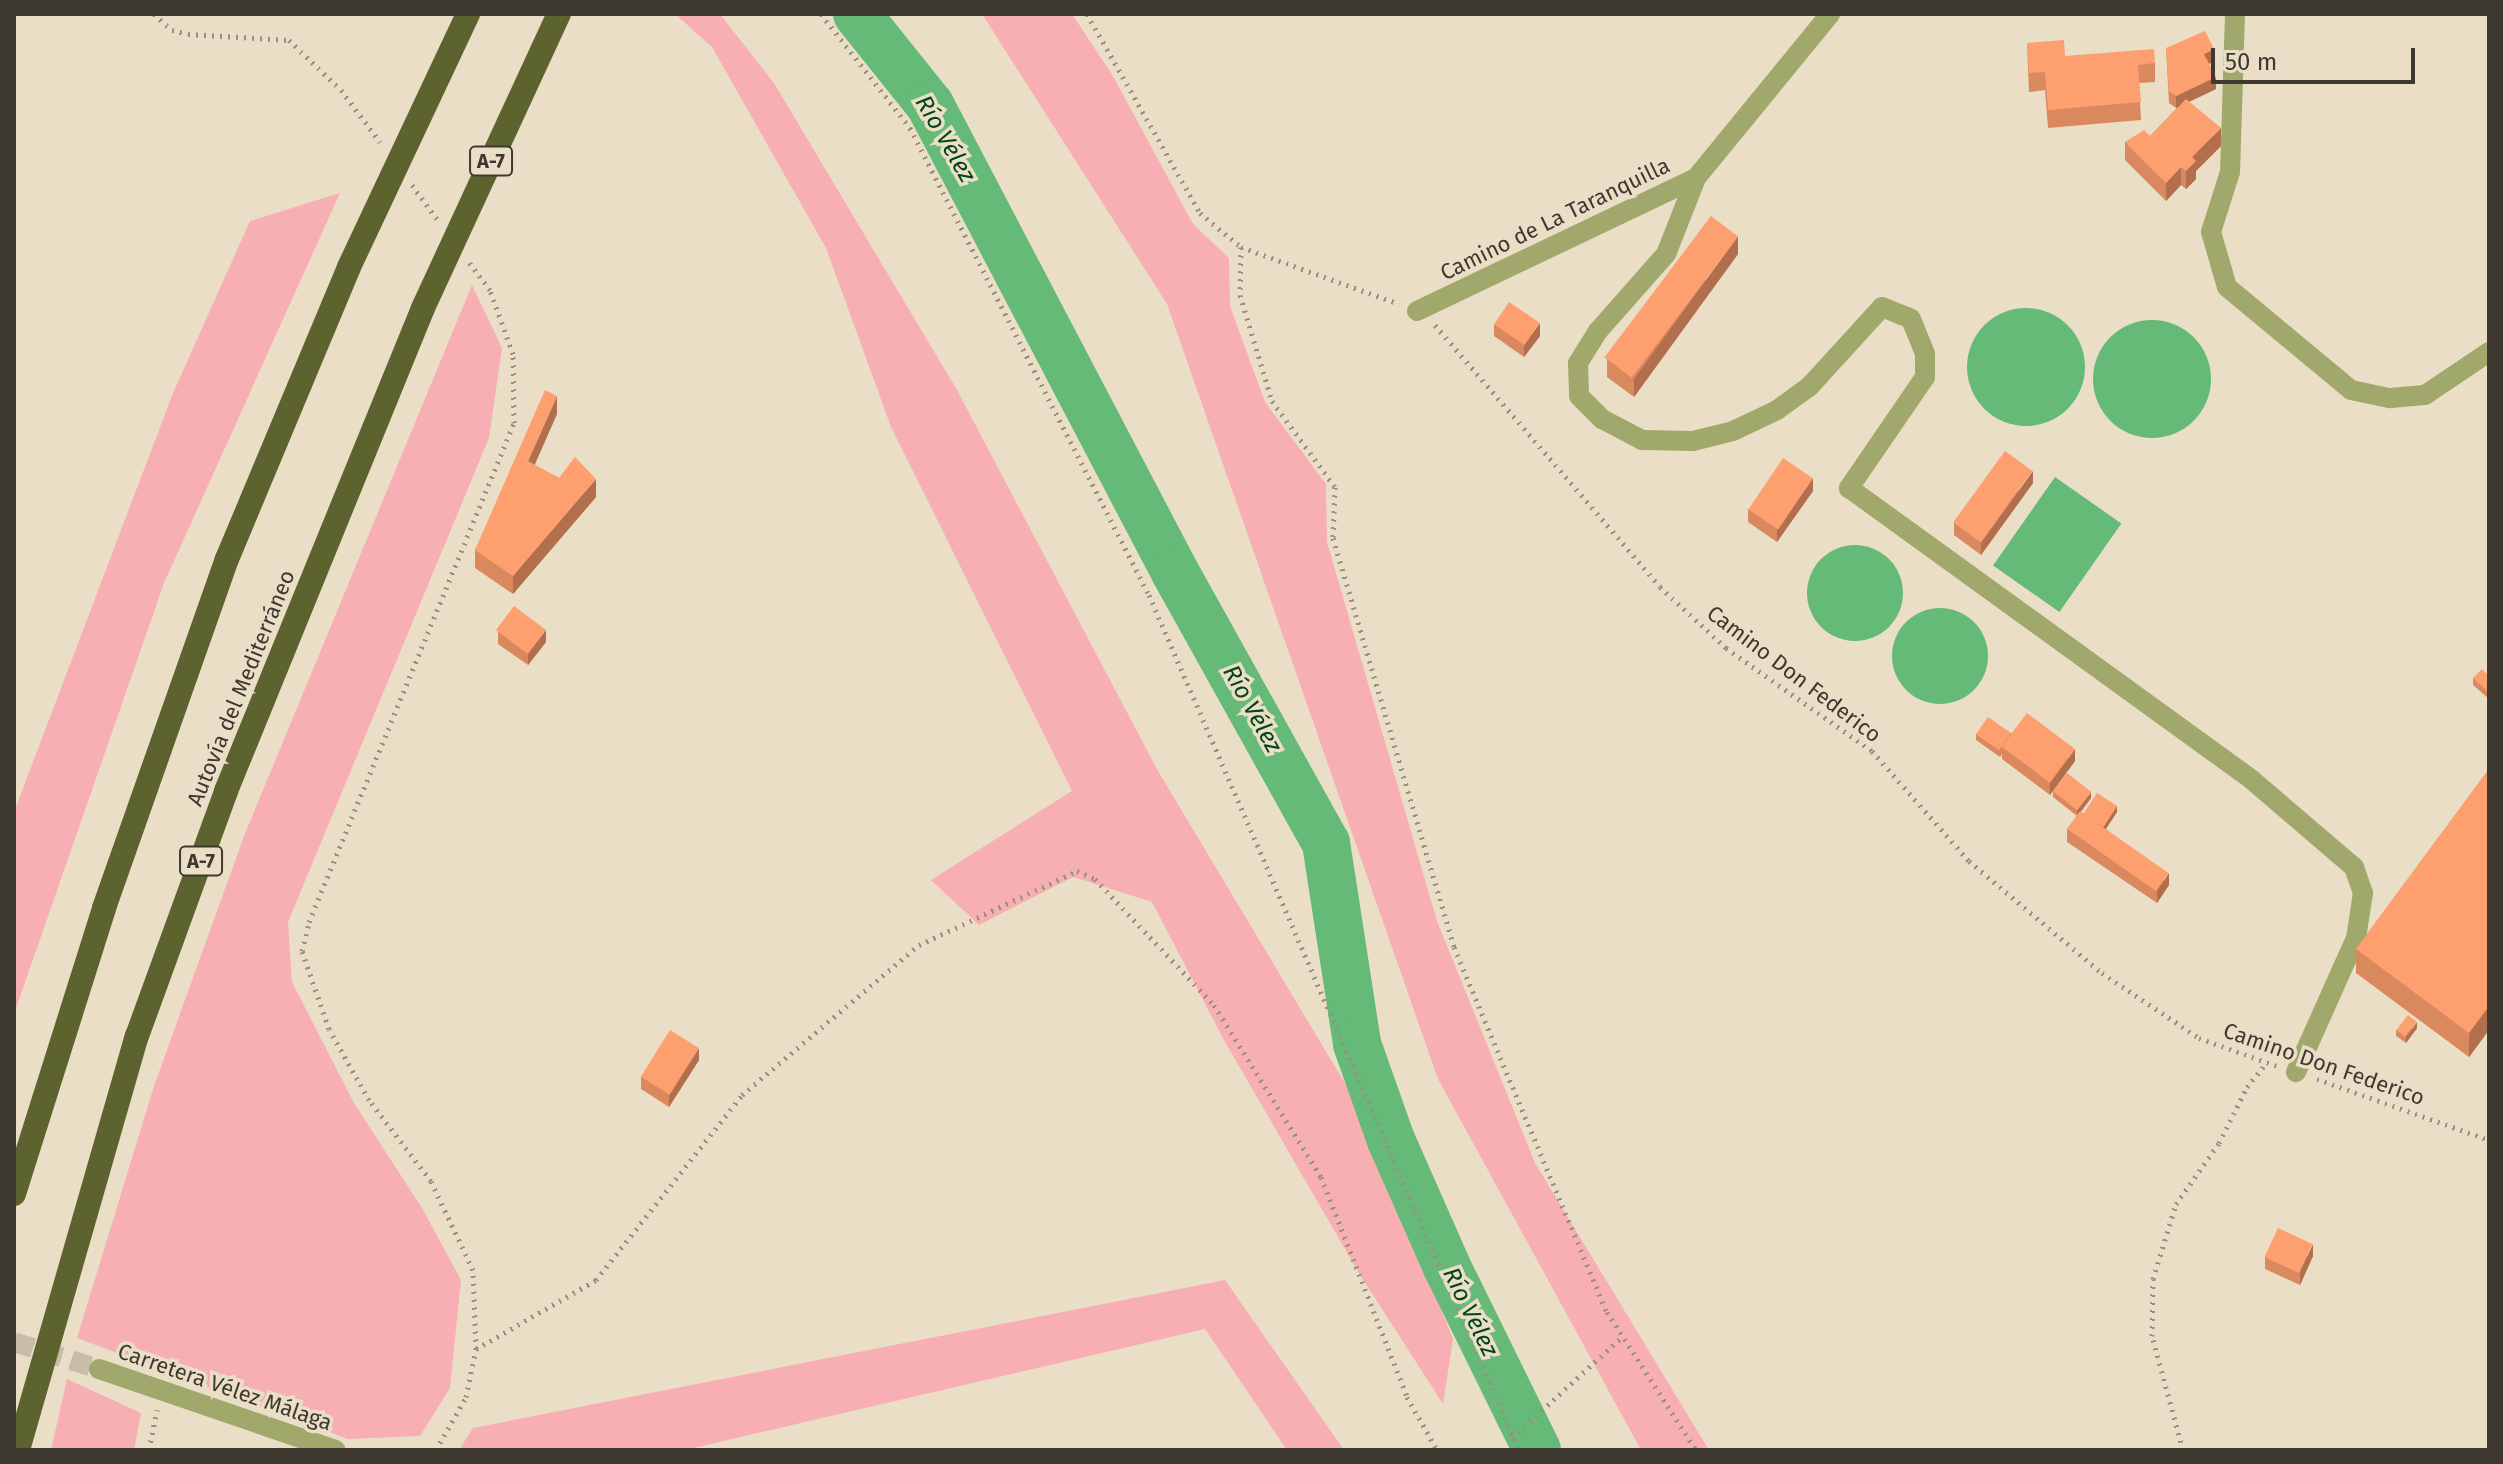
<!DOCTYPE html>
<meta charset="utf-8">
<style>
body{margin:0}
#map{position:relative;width:2503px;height:1464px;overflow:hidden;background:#ebdec7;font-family:"Fira Sans",sans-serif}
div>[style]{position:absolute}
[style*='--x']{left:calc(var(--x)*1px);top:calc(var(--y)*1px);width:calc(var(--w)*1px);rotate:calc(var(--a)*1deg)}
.green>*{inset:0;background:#f8afb4}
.water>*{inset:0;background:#64ba76;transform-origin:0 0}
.round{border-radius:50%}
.river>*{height:48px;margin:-24px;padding:0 24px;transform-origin:24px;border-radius:24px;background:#64ba76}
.minor-tunnel>*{height:20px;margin-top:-10px;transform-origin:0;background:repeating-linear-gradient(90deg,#c8bda9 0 20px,transparent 0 30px)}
.path>*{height:5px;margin-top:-2.5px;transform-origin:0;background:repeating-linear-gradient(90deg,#99907f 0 2px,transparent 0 8px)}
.minor>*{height:20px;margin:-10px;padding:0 10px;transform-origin:10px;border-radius:10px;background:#a0a96b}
.highway>*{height:24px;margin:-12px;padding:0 12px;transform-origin:12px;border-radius:12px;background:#5c632e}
.highway-bridge>*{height:24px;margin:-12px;padding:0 12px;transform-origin:12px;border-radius:12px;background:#5c632e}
.wall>*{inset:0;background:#da895f}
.shaded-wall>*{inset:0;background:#b16f4d}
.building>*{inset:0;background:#fd9f6e;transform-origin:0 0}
span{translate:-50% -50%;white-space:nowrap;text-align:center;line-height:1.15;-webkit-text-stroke:7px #ebdec7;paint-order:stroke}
.shield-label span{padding:2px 6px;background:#ebdec7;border:2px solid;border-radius:6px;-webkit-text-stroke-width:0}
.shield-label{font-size:20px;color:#3e3930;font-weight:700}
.street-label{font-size:22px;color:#3e3930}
.water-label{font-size:24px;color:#004418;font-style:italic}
.frame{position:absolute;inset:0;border:16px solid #3e3930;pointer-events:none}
.scale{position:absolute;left:2211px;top:48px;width:204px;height:36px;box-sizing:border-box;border:4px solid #3e3930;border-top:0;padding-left:10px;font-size:24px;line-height:28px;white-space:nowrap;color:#3e3930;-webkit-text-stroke:6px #ebdec7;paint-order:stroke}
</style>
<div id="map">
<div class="green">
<div style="clip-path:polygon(675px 14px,720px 14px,774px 83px,957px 390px,1158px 771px,1361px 1110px,1453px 1339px,1443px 1404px,1360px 1275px,1225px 1042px,1152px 902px,1073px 877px,979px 925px,931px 880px,1072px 791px,891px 427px,826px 248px,712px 47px)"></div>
<div style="clip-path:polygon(982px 14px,1072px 14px,1113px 76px,1193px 224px,1229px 258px,1230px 306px,1265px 402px,1326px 484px,1327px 542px,1437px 921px,1535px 1163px,1709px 1450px,1641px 1450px,1438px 1079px,1167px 304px)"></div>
<div style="clip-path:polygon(340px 193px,164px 583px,14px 1014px,14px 812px,173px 393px,250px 221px)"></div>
<div style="clip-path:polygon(472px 285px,502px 348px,489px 438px,288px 922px,292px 982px,354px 1103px,422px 1208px,461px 1280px,450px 1388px,420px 1436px,348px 1439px,77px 1338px,154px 1086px,244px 836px)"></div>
<div style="clip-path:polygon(1225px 1280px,1344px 1450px,1287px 1450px,1205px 1329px,685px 1450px,459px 1450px,473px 1428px)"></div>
<div style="clip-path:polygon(67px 1379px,141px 1413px,134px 1450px,51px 1450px)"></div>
</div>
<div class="water">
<div class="round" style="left:1967px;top:308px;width:118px;height:118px"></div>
<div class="round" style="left:2093px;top:320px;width:118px;height:118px"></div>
<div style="left:2055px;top:477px;width:81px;height:108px;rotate:35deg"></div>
<div class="round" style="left:1807px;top:545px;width:96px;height:96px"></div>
<div class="round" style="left:1892px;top:608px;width:96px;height:96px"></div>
</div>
<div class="river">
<div style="--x:857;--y:14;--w:117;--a:51.3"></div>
<div style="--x:930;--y:105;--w:527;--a:62.32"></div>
<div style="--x:1175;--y:572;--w:310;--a:60.9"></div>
<div style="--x:1326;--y:843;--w:203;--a:81.2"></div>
<div style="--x:1357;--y:1044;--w:102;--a:70.5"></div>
<div style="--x:1391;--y:1140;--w:139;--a:66.2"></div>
<div style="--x:1447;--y:1267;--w:204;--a:63.8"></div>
</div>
<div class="minor-tunnel">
<div style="--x:14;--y:1342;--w:89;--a:17.6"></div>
</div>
<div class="path">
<div style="--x:154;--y:14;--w:24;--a:42"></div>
<div style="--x:172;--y:30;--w:16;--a:14"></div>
<div style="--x:188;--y:34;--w:101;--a:3.4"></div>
<div style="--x:289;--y:40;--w:72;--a:43.9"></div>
<div style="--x:341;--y:90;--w:65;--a:53.1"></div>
<div style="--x:821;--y:14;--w:145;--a:52"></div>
<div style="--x:910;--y:128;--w:525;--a:62.9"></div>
<div style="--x:1149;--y:595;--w:932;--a:66.6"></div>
<div style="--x:1087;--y:14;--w:229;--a:60.4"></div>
<div style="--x:1200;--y:213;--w:53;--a:39.7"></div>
<div style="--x:1241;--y:247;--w:168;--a:19.8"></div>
<div style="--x:412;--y:185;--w:42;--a:53.7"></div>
<div style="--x:1241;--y:247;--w:48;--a:91.2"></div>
<div style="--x:1240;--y:295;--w:111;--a:73.2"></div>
<div style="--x:1272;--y:401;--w:107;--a:53.8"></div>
<div style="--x:1335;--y:487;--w:51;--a:92.2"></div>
<div style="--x:1333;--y:538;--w:427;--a:73.5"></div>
<div style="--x:1454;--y:947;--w:396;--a:67.3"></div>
<div style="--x:1607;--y:1312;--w:164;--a:57.2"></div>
<div style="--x:1435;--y:325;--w:345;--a:49.3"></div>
<div style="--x:1660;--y:587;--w:90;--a:42.7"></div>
<div style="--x:1726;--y:648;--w:179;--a:35.2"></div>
<div style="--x:1872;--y:751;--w:147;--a:48.6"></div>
<div style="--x:1969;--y:861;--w:174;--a:40.1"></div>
<div style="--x:2102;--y:973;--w:117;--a:33.8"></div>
<div style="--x:2199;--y:1038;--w:83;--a:19.7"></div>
<div style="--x:2317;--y:1079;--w:182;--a:19.5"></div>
<div style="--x:476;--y:1349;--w:138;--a:-29.9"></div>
<div style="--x:596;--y:1280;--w:236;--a:-51.7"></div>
<div style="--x:742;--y:1095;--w:232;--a:-40.3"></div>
<div style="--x:919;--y:945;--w:174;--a:-25.1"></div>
<div style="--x:1077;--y:871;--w:20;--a:24"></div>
<div style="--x:1095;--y:879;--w:173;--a:46.6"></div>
<div style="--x:1214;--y:1005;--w:203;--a:58.1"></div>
<div style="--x:1321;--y:1177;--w:236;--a:68.6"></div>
<div style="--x:1407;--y:1397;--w:61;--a:60.5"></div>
<div style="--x:1512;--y:1438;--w:151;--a:-42.6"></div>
<div style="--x:149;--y:1450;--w:41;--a:-78.7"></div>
<div style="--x:436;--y:1450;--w:61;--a:-60.5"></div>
<div style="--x:466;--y:1397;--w:49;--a:-78.2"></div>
<div style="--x:476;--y:1349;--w:79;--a:-92.2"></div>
<div style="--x:473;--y:1270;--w:98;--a:-115.3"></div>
<div style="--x:431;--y:1181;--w:102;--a:-127.4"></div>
<div style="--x:369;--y:1100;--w:81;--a:-119.4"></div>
<div style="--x:329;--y:1029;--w:83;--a:-109.1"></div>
<div style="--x:302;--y:951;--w:30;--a:-76"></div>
<div style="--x:309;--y:922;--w:539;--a:-67.67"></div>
<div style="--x:514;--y:423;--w:69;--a:-90.8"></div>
<div style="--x:513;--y:354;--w:68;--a:-109.8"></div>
<div style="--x:490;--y:290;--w:35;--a:-127"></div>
<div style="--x:2183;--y:1450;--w:118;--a:-105.2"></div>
<div style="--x:2152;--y:1336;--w:57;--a:-89"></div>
<div style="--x:2153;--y:1279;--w:78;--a:-73"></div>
<div style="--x:2176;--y:1204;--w:75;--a:-54.8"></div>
<div style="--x:2219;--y:1143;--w:63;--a:-63.4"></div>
<div style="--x:2247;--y:1087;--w:32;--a:-51"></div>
</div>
<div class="minor">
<div style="--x:2235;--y:14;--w:158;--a:91.8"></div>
<div style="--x:2230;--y:172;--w:63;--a:107.6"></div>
<div style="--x:2211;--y:232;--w:57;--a:73.8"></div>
<div style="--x:2227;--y:287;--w:161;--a:39.7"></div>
<div style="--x:2351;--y:390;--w:40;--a:12"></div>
<div style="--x:2390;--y:398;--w:35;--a:-5"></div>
<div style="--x:2425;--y:395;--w:77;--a:-33.9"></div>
<div style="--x:1696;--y:178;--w:82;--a:111.5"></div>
<div style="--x:1666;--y:254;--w:103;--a:131.4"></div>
<div style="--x:1598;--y:331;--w:38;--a:122"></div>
<div style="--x:1578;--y:363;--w:33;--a:88"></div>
<div style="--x:1579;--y:396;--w:33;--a:45"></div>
<div style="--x:1602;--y:419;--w:45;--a:27.7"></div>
<div style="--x:1642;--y:440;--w:51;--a:1.1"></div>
<div style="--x:1693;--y:441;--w:41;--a:-14"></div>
<div style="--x:1733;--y:431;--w:49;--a:-25.5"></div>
<div style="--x:1777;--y:410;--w:39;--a:-36"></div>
<div style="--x:1809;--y:387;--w:108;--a:-47.6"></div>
<div style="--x:1882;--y:307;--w:31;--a:22"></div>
<div style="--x:1911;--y:319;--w:38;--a:68"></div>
<div style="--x:1925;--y:354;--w:23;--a:90"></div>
<div style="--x:1925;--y:377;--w:135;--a:124.4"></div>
<div style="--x:1849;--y:488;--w:498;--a:35.9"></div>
<div style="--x:2252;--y:780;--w:134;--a:40.5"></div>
<div style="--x:2354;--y:867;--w:28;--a:71"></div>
<div style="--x:2363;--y:893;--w:46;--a:98.8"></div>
<div style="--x:2356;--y:938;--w:147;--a:114.1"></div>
<div style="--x:1417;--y:311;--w:309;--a:-25.5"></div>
<div style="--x:1696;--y:178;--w:212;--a:-50.7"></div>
<div style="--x:99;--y:1369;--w:250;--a:18.9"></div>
</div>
<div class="highway">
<div style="--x:14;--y:1194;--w:300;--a:-72.5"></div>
<div style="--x:104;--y:908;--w:370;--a:-70.6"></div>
<div style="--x:227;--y:559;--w:316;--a:-67.3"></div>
<div style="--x:18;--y:1450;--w:431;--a:-74"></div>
<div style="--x:137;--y:1036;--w:261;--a:-70"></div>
<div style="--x:226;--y:791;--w:522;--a:-67.81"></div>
</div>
<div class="highway-bridge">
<div style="--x:349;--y:267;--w:280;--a:-64.8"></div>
<div style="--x:423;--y:308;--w:324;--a:-65.2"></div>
</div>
<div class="wall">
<div style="clip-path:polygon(2027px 43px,2065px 56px,2155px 63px,2155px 82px,2139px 83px,2141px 120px,2048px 128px,2045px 90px,2029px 92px)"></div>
<div style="clip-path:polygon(2166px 48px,2214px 61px,2209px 64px,2216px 89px,2189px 102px,2221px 146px,2196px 171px,2196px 179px,2186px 189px,2181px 185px,2166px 201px,2125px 160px,2125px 142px,2150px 136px,2178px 107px,2176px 108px,2169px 103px)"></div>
<div style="clip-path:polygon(1738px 254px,1634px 397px,1607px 377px,1607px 359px)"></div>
<div style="clip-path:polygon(1494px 324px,1540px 336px,1524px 357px,1494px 336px)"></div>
<div style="clip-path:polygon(557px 414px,534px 465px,596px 497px,513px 594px,475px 568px,475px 550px)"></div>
<div style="clip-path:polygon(2033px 483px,1981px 555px,1954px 535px,1954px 523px)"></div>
<div style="clip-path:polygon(1813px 491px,1777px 542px,1748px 522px,1748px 509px)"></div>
<div style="clip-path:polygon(498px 631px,546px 642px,528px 665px,498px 644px)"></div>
<div style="clip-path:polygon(2489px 676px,2489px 699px,2473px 685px,2473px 678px)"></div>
<div style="clip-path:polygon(2011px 733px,2075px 761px,2050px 795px,2002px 759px,2002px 754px,2000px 757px,1976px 740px,1976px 734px)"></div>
<div style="clip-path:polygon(2489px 769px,2489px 1030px,2469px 1057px,2356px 973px,2356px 949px)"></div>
<div style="clip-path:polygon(2053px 791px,2091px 798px,2081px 812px,2084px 814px,2117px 812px,2106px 829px,2169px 885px,2157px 903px,2067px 842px,2067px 829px,2077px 816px,2053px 797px)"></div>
<div style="clip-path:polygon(2417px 1028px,2406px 1043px,2396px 1036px,2396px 1030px)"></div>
<div style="clip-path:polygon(699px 1060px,669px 1107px,641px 1089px,641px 1077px)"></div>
<div style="clip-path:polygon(2313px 1256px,2300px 1285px,2265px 1269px,2265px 1257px)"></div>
</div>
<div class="shaded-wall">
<div style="clip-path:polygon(2214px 49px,2214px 61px,2204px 67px,2204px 54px)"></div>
<div style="clip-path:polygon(2216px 77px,2216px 89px,2176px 108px,2176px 96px)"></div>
<div style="clip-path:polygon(2221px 128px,2221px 146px,2196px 171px,2196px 179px,2186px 189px,2186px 171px,2192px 157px)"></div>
<div style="clip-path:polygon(2181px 167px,2181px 185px,2166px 201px,2166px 183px)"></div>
<div style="clip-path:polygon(1738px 236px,1738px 254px,1634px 397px,1634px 379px)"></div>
<div style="clip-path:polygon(1540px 323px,1540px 336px,1524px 357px,1524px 345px)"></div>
<div style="clip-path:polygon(557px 396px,557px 414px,528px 480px,528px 461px)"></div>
<div style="clip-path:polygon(2033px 471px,2033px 483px,1981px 555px,1981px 543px)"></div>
<div style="clip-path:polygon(1813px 478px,1813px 491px,1777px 542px,1777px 530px)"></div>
<div style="clip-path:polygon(596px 479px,596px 497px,513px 594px,513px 576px)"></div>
<div style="clip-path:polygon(546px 630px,546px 642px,528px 665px,528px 653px)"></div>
<div style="clip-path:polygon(2075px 749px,2075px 761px,2050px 795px,2050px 783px)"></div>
<div style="clip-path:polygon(2091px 792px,2091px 798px,2077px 816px,2077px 810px)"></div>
<div style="clip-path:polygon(2117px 806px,2117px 812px,2101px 836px,2101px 829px)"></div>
<div style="clip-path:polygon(2169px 873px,2169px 885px,2157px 903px,2157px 891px)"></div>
<div style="clip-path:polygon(2489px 1006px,2489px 1030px,2469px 1057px,2469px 1033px)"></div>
<div style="clip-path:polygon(2417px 1022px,2417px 1028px,2406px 1043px,2406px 1037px)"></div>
<div style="clip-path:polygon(699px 1048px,699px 1060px,669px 1107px,669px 1095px)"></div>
<div style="clip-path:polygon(2313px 1244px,2313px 1256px,2300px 1285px,2300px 1272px)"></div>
</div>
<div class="building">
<div style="clip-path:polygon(2205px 31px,2214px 49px,2204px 54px,2216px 77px,2176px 96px,2169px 91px,2166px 48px)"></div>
<div style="clip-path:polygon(2064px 40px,2065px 56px,2154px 49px,2155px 63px,2138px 65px,2141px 102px,2048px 110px,2045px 72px,2029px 73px,2027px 43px)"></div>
<div style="clip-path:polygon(2186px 99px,2221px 128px,2192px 157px,2196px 161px,2186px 171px,2181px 167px,2166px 183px,2125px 142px,2144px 130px,2150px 136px)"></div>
<div style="left:1711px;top:216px;width:34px;height:177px;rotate:37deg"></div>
<div style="left:1509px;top:302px;width:37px;height:27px;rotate:34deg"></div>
<div style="clip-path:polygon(545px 390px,557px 396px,528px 461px,559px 478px,575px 457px,596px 479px,513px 576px,475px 550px)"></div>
<div style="left:2005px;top:451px;width:34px;height:88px;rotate:36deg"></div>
<div style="left:1783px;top:458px;width:36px;height:62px;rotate:34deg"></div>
<div style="left:514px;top:606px;width:40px;height:30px;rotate:37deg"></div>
<div style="clip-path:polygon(2482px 669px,2489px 676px,2489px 693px,2473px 678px)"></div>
<div style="left:2027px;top:713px;width:60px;height:42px;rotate:37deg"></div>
<div style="left:1988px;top:717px;width:28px;height:21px;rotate:35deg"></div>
<div style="clip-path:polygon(2489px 769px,2489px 1006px,2469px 1033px,2356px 949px)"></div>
<div style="left:2067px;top:773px;width:31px;height:23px;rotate:38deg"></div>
<div style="left:2097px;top:793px;width:24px;height:25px;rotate:33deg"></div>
<div style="left:2080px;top:811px;width:108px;height:22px;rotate:35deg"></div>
<div style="left:2408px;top:1015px;width:11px;height:19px;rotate:38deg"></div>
<div style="left:670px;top:1030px;width:34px;height:55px;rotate:32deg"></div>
<div style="left:2278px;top:1228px;width:38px;height:32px;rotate:25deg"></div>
</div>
<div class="shield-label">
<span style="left:491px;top:161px">A-7</span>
<span style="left:201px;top:861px">A-7</span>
</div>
<div class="street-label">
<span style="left:1555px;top:219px;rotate:-26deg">Camino de La Taranquilla</span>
<span style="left:1794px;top:674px;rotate:37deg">Camino Don Federico</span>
<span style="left:241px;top:688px;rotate:-68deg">Autovía del Mediterráneo</span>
<span style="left:2324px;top:1064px;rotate:19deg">Camino Don Federico</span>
<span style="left:225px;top:1387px;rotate:19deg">Carretera Vélez Málaga</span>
</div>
<div class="water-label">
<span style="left:945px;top:139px;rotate:60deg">Río Vélez</span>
<span style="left:1252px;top:709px;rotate:61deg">Río Vélez</span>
<span style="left:1470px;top:1312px;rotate:64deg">Río Vélez</span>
</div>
<div class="frame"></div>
<div class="scale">50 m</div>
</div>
